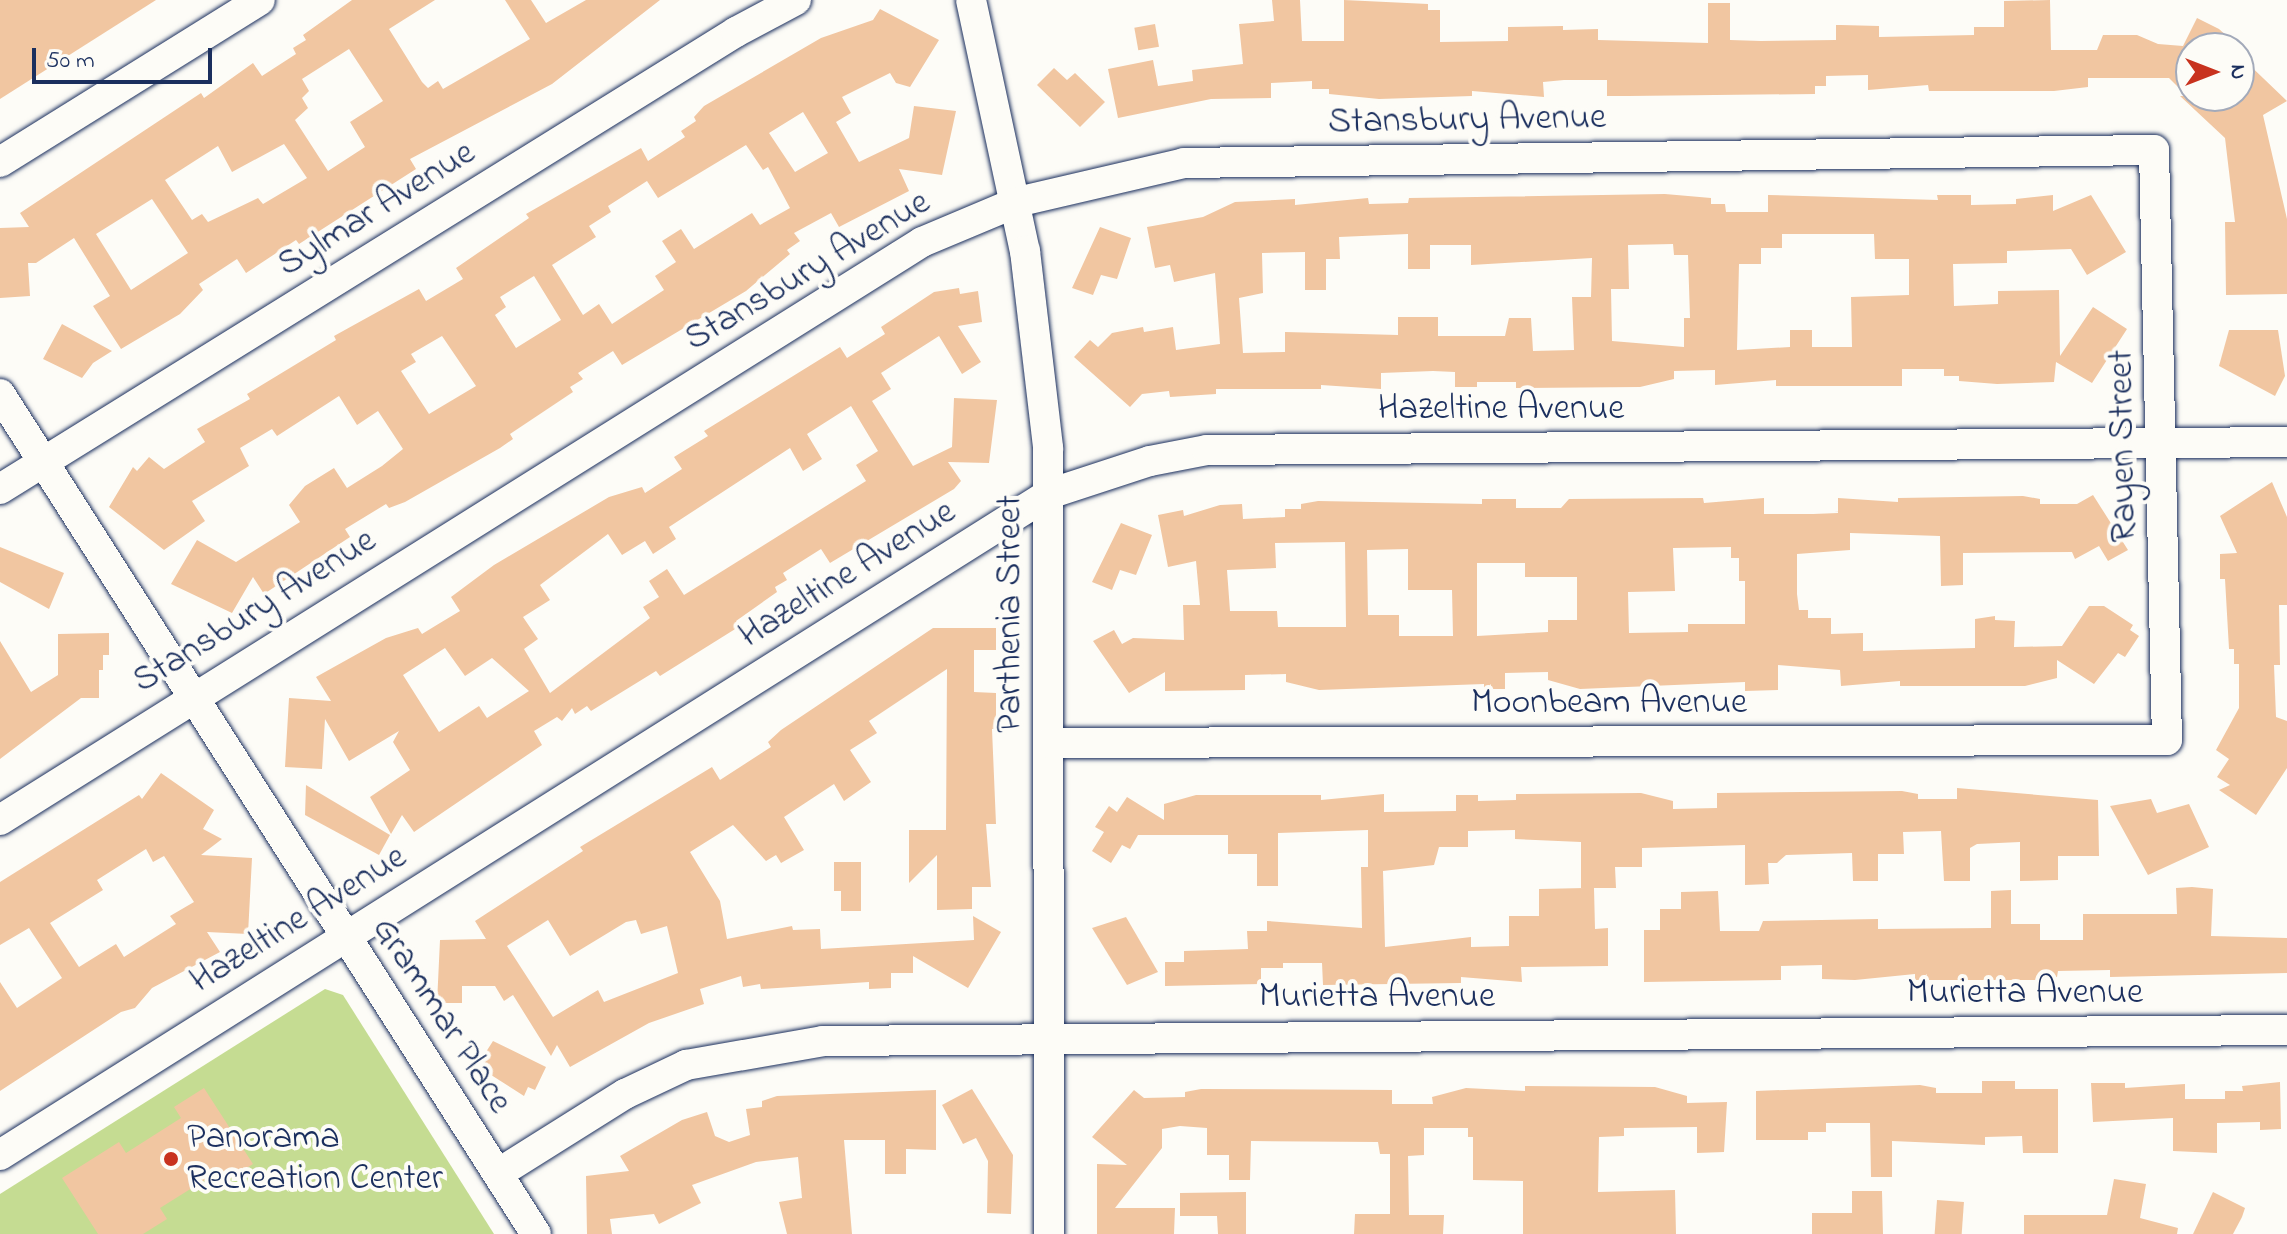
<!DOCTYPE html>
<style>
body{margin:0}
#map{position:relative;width:2287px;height:1234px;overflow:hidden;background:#fdfcf7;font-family:"Indie Flower",sans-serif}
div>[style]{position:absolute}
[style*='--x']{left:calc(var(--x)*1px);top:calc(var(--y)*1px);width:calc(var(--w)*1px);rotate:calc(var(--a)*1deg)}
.green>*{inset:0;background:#c5dc92}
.building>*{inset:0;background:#f1c6a1;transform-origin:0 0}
.roads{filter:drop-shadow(0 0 2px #1b2f5e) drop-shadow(0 0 2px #1b2f5e)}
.minor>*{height:30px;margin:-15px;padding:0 15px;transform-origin:15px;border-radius:15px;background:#fdfcf7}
.dots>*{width:22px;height:22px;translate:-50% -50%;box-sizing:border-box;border:4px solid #fdfcf7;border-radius:50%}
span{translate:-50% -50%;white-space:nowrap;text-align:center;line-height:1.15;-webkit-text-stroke:8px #fdfcf7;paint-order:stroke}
.street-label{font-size:36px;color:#1b2f5e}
.poi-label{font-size:36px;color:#1b2f5e}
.left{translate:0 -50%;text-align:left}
.north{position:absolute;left:2175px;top:32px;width:80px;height:80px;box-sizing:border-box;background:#fdfcf7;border:2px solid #a3aaba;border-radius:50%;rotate:90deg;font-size:22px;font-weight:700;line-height:32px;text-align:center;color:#1b2f5e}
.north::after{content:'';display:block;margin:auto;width:28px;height:36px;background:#c8321e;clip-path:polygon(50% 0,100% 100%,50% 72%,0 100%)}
.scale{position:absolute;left:32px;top:48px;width:180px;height:36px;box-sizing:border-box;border:4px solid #1b2f5e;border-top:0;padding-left:10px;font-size:24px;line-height:28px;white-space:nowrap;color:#1b2f5e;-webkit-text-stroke:6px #fdfcf7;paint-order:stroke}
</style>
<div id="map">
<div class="green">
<div style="clip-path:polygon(325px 989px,343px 995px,494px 1234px,0 1234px,0 1194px)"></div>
</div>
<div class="building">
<div style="clip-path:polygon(0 0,156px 0,0 99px)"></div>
<div style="clip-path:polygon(evenodd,352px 0,435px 0,389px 29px,422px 82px,428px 88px,438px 81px,443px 89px,530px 39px,505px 0,531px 0,546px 23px,586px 0,660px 0,552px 84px,410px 159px,416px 169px,299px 244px,296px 240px,246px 273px,237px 259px,199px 284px,203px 290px,180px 314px,121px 349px,93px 306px,110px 296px,74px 238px,36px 263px,28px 263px,30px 296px,0 298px,0 228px,29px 227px,20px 213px,201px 93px,204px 98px,253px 63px,262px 76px,296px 54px,293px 48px,306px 40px,303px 35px,352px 0,349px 49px,383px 101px,350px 122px,365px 147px,328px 171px,295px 120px,308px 108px,302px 98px,309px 91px,302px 79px,349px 49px,352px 0,284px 144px,307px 178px,263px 204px,258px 198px,208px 222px,202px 214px,192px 220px,165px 180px,218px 146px,232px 172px,284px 144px,352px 0,152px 199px,188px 253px,131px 290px,96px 234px,152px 199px)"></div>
<div style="clip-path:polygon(1272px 0,1300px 0,1302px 41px,1344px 41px,1344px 0,1428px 4px,1428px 10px,1440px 10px,1440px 42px,1508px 41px,1508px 27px,1563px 26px,1563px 30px,1598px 29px,1598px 40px,1708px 43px,1708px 3px,1730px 3px,1730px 40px,1761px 41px,1836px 40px,1836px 25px,1841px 25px,1879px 26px,1879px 37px,1974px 35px,1974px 27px,2004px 27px,2004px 1px,2050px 0,2051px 50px,2097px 50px,2103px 35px,2137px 35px,2158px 44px,2183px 46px,2197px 18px,2219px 29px,2240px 48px,2191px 48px,2191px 96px,2239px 96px,2239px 55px,2287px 101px,2263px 115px,2287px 219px,2287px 294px,2226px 295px,2225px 222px,2235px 222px,2225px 138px,2180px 96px,2187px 96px,2169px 78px,2088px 78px,2088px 87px,2054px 91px,1929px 91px,1928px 85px,1868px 90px,1868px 75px,1826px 76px,1826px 86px,1815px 86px,1815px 94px,1628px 96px,1607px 96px,1607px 80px,1564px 80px,1543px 82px,1544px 97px,1472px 91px,1472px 96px,1379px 99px,1329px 94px,1329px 89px,1312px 89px,1312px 81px,1271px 83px,1271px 98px,1211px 99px,1118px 118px,1108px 69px,1153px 60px,1158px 86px,1193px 81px,1192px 70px,1243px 64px,1239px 24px,1274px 21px)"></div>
<div style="clip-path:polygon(evenodd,880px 9px,939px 40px,910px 87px,896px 83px,890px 73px,842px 97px,851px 113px,836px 122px,859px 162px,909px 138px,914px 106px,956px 111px,942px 175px,899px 169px,909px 191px,839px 227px,831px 213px,794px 233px,800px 241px,787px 250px,790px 254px,746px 291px,622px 365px,613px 351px,578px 373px,583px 379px,570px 387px,573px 392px,510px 434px,513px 439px,500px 448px,405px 502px,389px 508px,386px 504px,345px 529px,350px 537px,264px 594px,253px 577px,232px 613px,171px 584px,197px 540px,236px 562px,300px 522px,289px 505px,305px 486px,334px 468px,347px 488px,382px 466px,403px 449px,378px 411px,357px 425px,339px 396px,277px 436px,272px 429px,240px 448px,249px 466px,192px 501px,205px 521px,164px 550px,109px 507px,133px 467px,137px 471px,149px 457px,164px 469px,205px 442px,197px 429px,250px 399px,247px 394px,336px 340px,334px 336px,419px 289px,426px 301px,463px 279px,456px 268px,529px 218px,526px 214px,641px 148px,648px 161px,685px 137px,681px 131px,696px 121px,694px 117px,704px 106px,821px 38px,873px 20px,880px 9px,803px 112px,828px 153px,795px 172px,769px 133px,803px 112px,880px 9px,746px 145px,763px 170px,768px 167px,790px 208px,760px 225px,752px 213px,694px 249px,681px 229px,662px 241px,676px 262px,655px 276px,664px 290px,612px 324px,599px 304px,583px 315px,552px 265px,596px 237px,589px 226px,611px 212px,608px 206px,647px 181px,658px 198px,746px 145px,880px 9px,534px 276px,561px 320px,516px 348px,495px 315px,506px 307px,500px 297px,534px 276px,880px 9px,442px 336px,476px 386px,429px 414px,401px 371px,416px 362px,411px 354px,442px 336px)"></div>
<div style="left:1155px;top:24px;width:23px;height:21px;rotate:80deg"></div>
<div style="clip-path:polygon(1054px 68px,1067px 80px,1075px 73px,1105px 102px,1080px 127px,1037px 85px)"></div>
<div style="clip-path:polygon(evenodd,1665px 194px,1711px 198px,1711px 204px,1725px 204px,1726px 212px,1768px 212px,1768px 195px,1938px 200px,1937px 195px,1971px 195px,1971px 205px,2016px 204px,2016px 199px,2053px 195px,2053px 211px,2091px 195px,2126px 252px,2087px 275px,2071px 249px,2007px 251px,2007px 263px,1953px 264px,1954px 306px,1998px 304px,1998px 291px,2059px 290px,2060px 356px,2093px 307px,2127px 329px,2092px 383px,2056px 362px,2054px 382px,1997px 384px,1959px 381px,1959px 376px,1944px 376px,1944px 369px,1902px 369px,1902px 386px,1776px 386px,1776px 380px,1715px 385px,1715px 370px,1674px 371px,1674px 379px,1640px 387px,1516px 388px,1516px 382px,1477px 382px,1477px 387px,1455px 387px,1455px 372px,1433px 371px,1381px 373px,1381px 389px,1321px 385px,1321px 389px,1216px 389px,1216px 394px,1170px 397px,1169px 391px,1142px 394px,1130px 407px,1074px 357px,1090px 340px,1098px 347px,1112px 333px,1143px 327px,1144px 332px,1173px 327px,1176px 350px,1220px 344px,1215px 273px,1174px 282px,1170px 265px,1155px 268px,1147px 227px,1203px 217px,1235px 202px,1295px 199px,1295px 205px,1368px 198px,1369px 204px,1408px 203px,1409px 198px,1665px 194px,1408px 234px,1408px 269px,1430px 269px,1430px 245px,1471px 245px,1471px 265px,1592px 258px,1591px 297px,1572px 297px,1574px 350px,1533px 351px,1531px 318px,1509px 318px,1505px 336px,1438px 336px,1438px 317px,1398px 317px,1398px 335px,1285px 332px,1285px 352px,1243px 353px,1239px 298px,1263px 293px,1262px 253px,1305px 252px,1305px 290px,1326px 290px,1326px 259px,1340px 259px,1339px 237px,1408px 234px,1665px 194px,1782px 234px,1874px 234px,1875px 259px,1909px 259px,1909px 295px,1851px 297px,1852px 347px,1812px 347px,1812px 330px,1790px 330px,1790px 347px,1737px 350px,1739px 264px,1761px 264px,1761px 248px,1782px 248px,1782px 234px,1665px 194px,1673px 244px,1674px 255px,1688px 255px,1690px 318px,1684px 318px,1684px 347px,1612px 341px,1611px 289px,1629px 289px,1628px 245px,1673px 244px)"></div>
<div style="clip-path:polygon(1100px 227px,1131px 238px,1117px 279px,1101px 275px,1093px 295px,1072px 288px)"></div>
<div style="clip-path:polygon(evenodd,959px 288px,960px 294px,978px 291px,982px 322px,958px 326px,981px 362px,962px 374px,939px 336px,881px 373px,891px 389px,872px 401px,913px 466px,952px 447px,954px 398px,997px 400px,989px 463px,948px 462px,961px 481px,954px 489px,830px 563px,821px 549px,783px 573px,787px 580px,775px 587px,777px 592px,736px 621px,740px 626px,660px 676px,656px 671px,591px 711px,587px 706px,575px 714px,572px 708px,562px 721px,557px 717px,534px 731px,542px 745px,414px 832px,402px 815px,391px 834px,370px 797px,410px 770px,393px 742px,399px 731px,349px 761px,325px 719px,322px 769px,285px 767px,289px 698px,331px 701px,316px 677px,386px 638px,418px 628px,422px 634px,440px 623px,460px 611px,451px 597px,494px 565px,609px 497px,642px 487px,645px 493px,682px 469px,674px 457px,708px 436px,704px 431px,840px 347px,847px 358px,885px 334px,881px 327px,934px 292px,959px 288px,851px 406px,878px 451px,856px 465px,866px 481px,684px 595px,667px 569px,649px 581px,659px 597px,643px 607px,650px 618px,550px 693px,524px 649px,538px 639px,523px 617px,550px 600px,540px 585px,608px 534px,622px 555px,645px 541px,653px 554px,676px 539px,669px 527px,790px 448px,803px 471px,822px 459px,807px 434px,851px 406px,959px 288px,445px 648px,465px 676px,492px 658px,529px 691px,487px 718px,479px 706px,439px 732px,403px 675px,445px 648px)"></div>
<div style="clip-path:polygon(62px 324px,112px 351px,93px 363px,82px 378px,43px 359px)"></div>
<div style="clip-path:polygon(2229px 330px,2278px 330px,2285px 376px,2275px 396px,2219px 366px)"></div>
<div style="clip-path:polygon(2272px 482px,2287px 517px,2287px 605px,2279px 605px,2280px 665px,2274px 665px,2276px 717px,2287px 721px,2287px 768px,2256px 815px,2219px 790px,2230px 785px,2217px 777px,2229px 759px,2216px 750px,2239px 708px,2239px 664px,2234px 664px,2234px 649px,2229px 649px,2225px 579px,2220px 579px,2220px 554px,2237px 553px,2220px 516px)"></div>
<div style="clip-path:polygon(evenodd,2093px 495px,2128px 550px,2108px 561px,2099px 546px,2075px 559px,2072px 552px,1963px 553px,1963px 585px,1941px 586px,1940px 536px,1850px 533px,1850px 550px,1797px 554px,1797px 594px,1799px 610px,1808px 610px,1808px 618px,1831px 618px,1831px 634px,1863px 633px,1863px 651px,1975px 648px,1975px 619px,1995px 616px,1995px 620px,2015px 621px,2014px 647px,2062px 646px,2089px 606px,2104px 606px,2133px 625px,2130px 630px,2139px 636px,2125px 657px,2118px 653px,2094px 684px,2057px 660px,2057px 678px,2025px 686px,1900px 686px,1900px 681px,1841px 686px,1840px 670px,1778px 665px,1778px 690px,1745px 691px,1745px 682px,1580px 689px,1548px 680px,1548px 672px,1505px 673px,1505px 689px,1484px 689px,1484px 684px,1319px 690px,1286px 682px,1286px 674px,1245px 675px,1245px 690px,1165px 691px,1165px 672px,1129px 693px,1093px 641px,1114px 630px,1122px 644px,1133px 638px,1184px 640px,1183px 605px,1200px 605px,1196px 561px,1168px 567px,1158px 515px,1183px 510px,1184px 516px,1220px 505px,1242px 504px,1243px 519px,1285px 517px,1285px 509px,1301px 509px,1301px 504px,1318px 501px,1482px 504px,1482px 499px,1516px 499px,1516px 508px,1561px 508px,1569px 499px,1703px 498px,1704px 503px,1764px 498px,1764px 514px,1813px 514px,1838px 513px,1838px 498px,1898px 502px,1898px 498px,2023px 496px,2040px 499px,2040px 504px,2077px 504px,2093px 495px,1345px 542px,1346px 627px,1278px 627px,1277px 611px,1230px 611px,1227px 570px,1276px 568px,1275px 543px,1345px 542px,2093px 495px,1731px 547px,1731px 558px,1739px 558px,1739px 581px,1745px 581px,1745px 624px,1688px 624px,1688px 632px,1629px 633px,1628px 592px,1675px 591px,1673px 548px,1731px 547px,2093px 495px,1408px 549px,1408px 590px,1452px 590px,1453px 636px,1399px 636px,1399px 615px,1368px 615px,1367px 550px,1408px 549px,2093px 495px,1477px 563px,1525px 563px,1525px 577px,1577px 577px,1577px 620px,1548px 620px,1548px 632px,1477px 636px,1477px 563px)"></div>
<div style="clip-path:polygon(1121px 523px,1152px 535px,1136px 575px,1120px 570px,1112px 590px,1092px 582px)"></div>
<div style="clip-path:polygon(0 547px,64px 573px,49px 609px,0 582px)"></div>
<div style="clip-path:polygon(evenodd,933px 628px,996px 628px,996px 650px,974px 650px,974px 692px,996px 693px,996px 729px,992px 729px,996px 824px,986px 824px,991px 887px,972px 887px,972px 909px,937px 910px,937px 855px,909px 883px,909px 830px,946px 830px,947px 669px,869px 721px,877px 733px,850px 750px,871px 782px,844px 801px,834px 784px,784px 817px,804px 850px,781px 863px,776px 855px,766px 861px,733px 825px,690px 852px,720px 901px,727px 939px,792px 926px,793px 930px,820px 929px,821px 949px,974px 940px,973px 916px,1001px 932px,968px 988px,913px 956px,913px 973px,891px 973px,891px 988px,869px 989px,869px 982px,761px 989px,760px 984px,743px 987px,741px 976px,700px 989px,704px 1004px,649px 1023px,570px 1067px,557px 1045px,551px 1056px,513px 995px,504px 1001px,495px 986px,462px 986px,462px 1003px,437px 1003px,440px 940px,486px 939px,475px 921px,583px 851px,580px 847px,712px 767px,720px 780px,771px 747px,768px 742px,781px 730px,933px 628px,548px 920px,570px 956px,626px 922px,636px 920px,641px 934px,667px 926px,678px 973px,604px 1002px,598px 990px,553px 1017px,507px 946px,548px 920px)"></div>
<div style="clip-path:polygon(109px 633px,109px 655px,103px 655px,103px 670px,99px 670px,99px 698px,81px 698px,0 759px,0 641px,31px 692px,58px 675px,58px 634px)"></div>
<div style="clip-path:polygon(evenodd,161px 773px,214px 810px,203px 829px,222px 839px,201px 855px,252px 858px,248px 934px,207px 932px,220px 952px,152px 988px,135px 1008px,121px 1012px,0 1091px,0 982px,17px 1008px,62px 978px,29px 928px,0 945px,0 882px,139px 795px,142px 799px,161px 773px,146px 849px,153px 862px,164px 856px,194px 902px,170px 916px,176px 924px,124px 957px,116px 944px,79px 967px,50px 923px,103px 890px,97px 880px,146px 849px)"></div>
<div style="clip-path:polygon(306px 785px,390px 835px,379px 855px,305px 815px)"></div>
<div style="clip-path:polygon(evenodd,1957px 788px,2098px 800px,2099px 856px,2058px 856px,2058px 880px,2020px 881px,2020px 842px,1977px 844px,1970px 848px,1970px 881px,1944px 881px,1941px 831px,1903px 832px,1904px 854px,1878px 854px,1878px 881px,1853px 881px,1852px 853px,1786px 855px,1777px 863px,1768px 863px,1769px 884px,1745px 885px,1745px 845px,1642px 848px,1642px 867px,1615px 867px,1616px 888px,1594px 888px,1595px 929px,1608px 928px,1608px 966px,1521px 967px,1522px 982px,1461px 977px,1461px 983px,1323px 985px,1322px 963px,1283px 963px,1283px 968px,1261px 968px,1261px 984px,1165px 986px,1165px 962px,1184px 962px,1184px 951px,1248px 949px,1247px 931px,1267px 931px,1267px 921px,1362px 928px,1361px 867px,1368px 867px,1368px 830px,1278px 833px,1278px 886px,1257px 886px,1257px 854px,1228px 854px,1228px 835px,1138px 835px,1130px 849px,1122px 845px,1111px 863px,1092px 851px,1104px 832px,1095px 827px,1109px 806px,1117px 812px,1127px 797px,1164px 820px,1164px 804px,1196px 795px,1321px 795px,1321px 800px,1384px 794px,1384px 812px,1456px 811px,1456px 795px,1478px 795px,1478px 801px,1516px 800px,1516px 794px,1641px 793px,1673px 801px,1673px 809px,1717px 808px,1717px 793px,1902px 791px,1918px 794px,1918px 799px,1957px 799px,1957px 788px,1515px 830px,1515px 839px,1581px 842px,1581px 888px,1585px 888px,1539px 889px,1539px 916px,1509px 916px,1509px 946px,1471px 947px,1471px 937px,1385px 947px,1383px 871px,1434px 865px,1439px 847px,1468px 847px,1468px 831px,1515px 830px)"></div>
<div style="clip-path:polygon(2151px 799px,2157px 813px,2189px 804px,2209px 847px,2148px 875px,2110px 806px)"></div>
<div style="clip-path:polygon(834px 862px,861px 862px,861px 911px,841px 911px,841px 891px,834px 891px)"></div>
<div style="clip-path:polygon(2192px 887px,2213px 889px,2211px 936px,2287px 938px,2287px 973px,2110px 977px,2110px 970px,2058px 971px,2057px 977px,2041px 980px,1915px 980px,1915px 974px,1855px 980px,1822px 979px,1822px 965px,1781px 966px,1781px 980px,1644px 982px,1644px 930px,1660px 930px,1660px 909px,1681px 909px,1681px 892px,1718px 891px,1720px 931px,1759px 931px,1763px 921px,1878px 919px,1878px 929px,1991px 928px,1991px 891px,2011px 890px,2011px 924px,2040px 924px,2040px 940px,2083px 940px,2083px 914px,2177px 914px,2176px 888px)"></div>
<div style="clip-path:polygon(1126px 917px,1158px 972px,1127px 985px,1092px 928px)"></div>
<div style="clip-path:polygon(493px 1041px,546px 1067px,535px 1090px,528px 1087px,524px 1096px,477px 1066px)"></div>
<div style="clip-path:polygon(1982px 1081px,2015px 1081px,2015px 1089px,2058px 1089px,2058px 1153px,2023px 1153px,2022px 1136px,1985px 1137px,1985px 1145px,1892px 1141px,1892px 1177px,1871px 1177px,1870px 1123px,1826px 1123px,1826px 1132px,1808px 1132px,1808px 1140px,1756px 1140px,1756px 1091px,1920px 1085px,1936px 1088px,1936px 1093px,1982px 1093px)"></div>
<div style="clip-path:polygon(2280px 1082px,2281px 1129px,2260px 1130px,2260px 1122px,2217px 1123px,2217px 1153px,2173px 1151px,2173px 1118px,2093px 1122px,2091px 1083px,2125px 1083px,2125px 1088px,2185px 1084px,2185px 1099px,2225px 1099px,2225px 1091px,2243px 1091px,2242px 1086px)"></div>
<div style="clip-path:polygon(1525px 1086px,1655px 1087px,1687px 1096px,1687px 1103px,1727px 1102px,1724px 1152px,1697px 1153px,1697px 1127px,1624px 1128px,1624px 1136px,1599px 1137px,1598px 1192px,1675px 1190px,1676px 1234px,1523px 1234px,1523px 1181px,1473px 1180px,1473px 1137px,1468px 1137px,1468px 1128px,1424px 1128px,1424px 1155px,1408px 1156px,1409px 1215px,1444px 1215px,1443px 1234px,1354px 1234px,1355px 1214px,1390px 1214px,1390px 1154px,1380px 1154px,1378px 1142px,1251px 1141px,1250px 1180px,1229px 1180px,1229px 1155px,1207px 1155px,1207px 1128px,1180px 1126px,1162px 1129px,1162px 1148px,1115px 1208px,1175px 1208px,1174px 1234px,1097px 1234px,1097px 1164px,1127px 1165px,1092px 1137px,1134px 1090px,1144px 1098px,1185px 1097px,1185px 1092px,1201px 1089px,1392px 1090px,1392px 1104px,1433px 1104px,1432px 1097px,1466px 1088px,1525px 1091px)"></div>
<div style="clip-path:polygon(204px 1088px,253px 1164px,222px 1184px,216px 1173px,160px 1208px,167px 1219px,143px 1234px,98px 1234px,62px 1178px,119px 1142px,126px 1153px,181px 1118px,174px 1107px)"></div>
<div style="clip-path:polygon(972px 1089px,1013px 1155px,1011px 1214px,987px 1213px,988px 1161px,976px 1138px,963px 1144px,942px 1105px)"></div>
<div style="clip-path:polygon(936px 1090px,936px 1150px,906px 1149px,906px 1174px,885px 1174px,885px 1140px,844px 1140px,852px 1234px,787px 1234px,779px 1202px,802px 1198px,798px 1157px,756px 1162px,692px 1185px,701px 1203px,659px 1224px,654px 1214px,610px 1219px,612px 1234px,587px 1234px,586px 1176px,629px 1171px,620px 1156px,682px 1120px,707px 1112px,715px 1136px,729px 1142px,750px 1135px,746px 1109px,762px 1107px,762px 1101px,777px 1096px)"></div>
<div style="clip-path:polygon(2114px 1179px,2146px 1184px,2140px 1218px,2178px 1228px,2177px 1234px,2024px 1234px,2024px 1215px,2107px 1215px)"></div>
<div style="clip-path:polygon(1852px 1191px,1882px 1191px,1883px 1234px,1812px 1234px,1812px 1213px,1852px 1213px)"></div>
<div style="clip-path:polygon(1246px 1192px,1246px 1234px,1218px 1234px,1217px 1216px,1180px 1216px,1180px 1193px)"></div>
<div style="clip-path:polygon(2213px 1192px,2245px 1208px,2242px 1217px,2233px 1234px,2193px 1234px)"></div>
<div style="left:1937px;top:1200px;width:27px;height:34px;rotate:4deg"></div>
</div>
<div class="roads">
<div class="minor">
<div style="--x:971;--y:0;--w:257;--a:77.9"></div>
<div style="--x:1025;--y:251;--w:198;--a:83.3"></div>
<div style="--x:1048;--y:448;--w:786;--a:89.93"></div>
<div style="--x:0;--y:162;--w:306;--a:-31.9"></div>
<div style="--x:0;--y:394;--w:996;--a:57.46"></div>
<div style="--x:0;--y:489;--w:866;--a:-31.84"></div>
<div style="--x:736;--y:32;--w:68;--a:-28.1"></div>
<div style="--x:0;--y:820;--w:1088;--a:-32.08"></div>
<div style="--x:922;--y:242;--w:103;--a:-22.8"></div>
<div style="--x:1017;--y:202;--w:171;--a:-13.1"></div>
<div style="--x:1184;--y:163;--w:970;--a:-0.77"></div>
<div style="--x:2154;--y:150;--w:590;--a:88.74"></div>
<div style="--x:2167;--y:740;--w:1117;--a:179.85"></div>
<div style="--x:0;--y:1155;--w:1240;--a:-32.22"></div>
<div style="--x:1049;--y:494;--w:106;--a:-18.1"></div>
<div style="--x:1150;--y:461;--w:58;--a:-10.9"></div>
<div style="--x:1207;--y:450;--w:1080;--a:-0.42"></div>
<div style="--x:499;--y:1173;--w:149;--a:-32.1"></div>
<div style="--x:625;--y:1094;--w:68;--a:-25.4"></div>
<div style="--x:686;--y:1065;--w:139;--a:-9.9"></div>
<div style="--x:823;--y:1041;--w:1464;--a:-0.43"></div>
</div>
</div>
<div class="dots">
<div style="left:171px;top:1159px;background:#c8321e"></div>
</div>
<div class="street-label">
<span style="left:1467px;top:121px;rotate:-1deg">Stansbury Avenue</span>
<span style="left:377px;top:210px;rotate:-32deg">Sylmar Avenue</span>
<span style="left:808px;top:272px;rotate:-31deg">Stansbury Avenue</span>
<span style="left:1501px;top:410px">Hazeltine Avenue</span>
<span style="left:2124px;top:446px;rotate:-91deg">Rayen Street</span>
<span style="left:848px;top:575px;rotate:-32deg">Hazeltine Avenue</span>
<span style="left:255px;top:612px;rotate:-32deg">Stansbury Avenue</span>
<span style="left:1011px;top:614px;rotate:-90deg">Parthenia Street</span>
<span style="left:1609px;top:704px">Moonbeam Avenue</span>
<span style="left:299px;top:920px;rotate:-32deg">Hazeltine Avenue</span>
<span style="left:2025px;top:994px">Murietta Avenue</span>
<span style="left:1377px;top:998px">Murietta Avenue</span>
<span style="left:441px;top:1016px;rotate:57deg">Grammar Place</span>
</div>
<div class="poi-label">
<span class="left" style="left:187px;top:1159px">Panorama<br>Recreation Center</span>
</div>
<div class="north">N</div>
<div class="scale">50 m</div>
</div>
